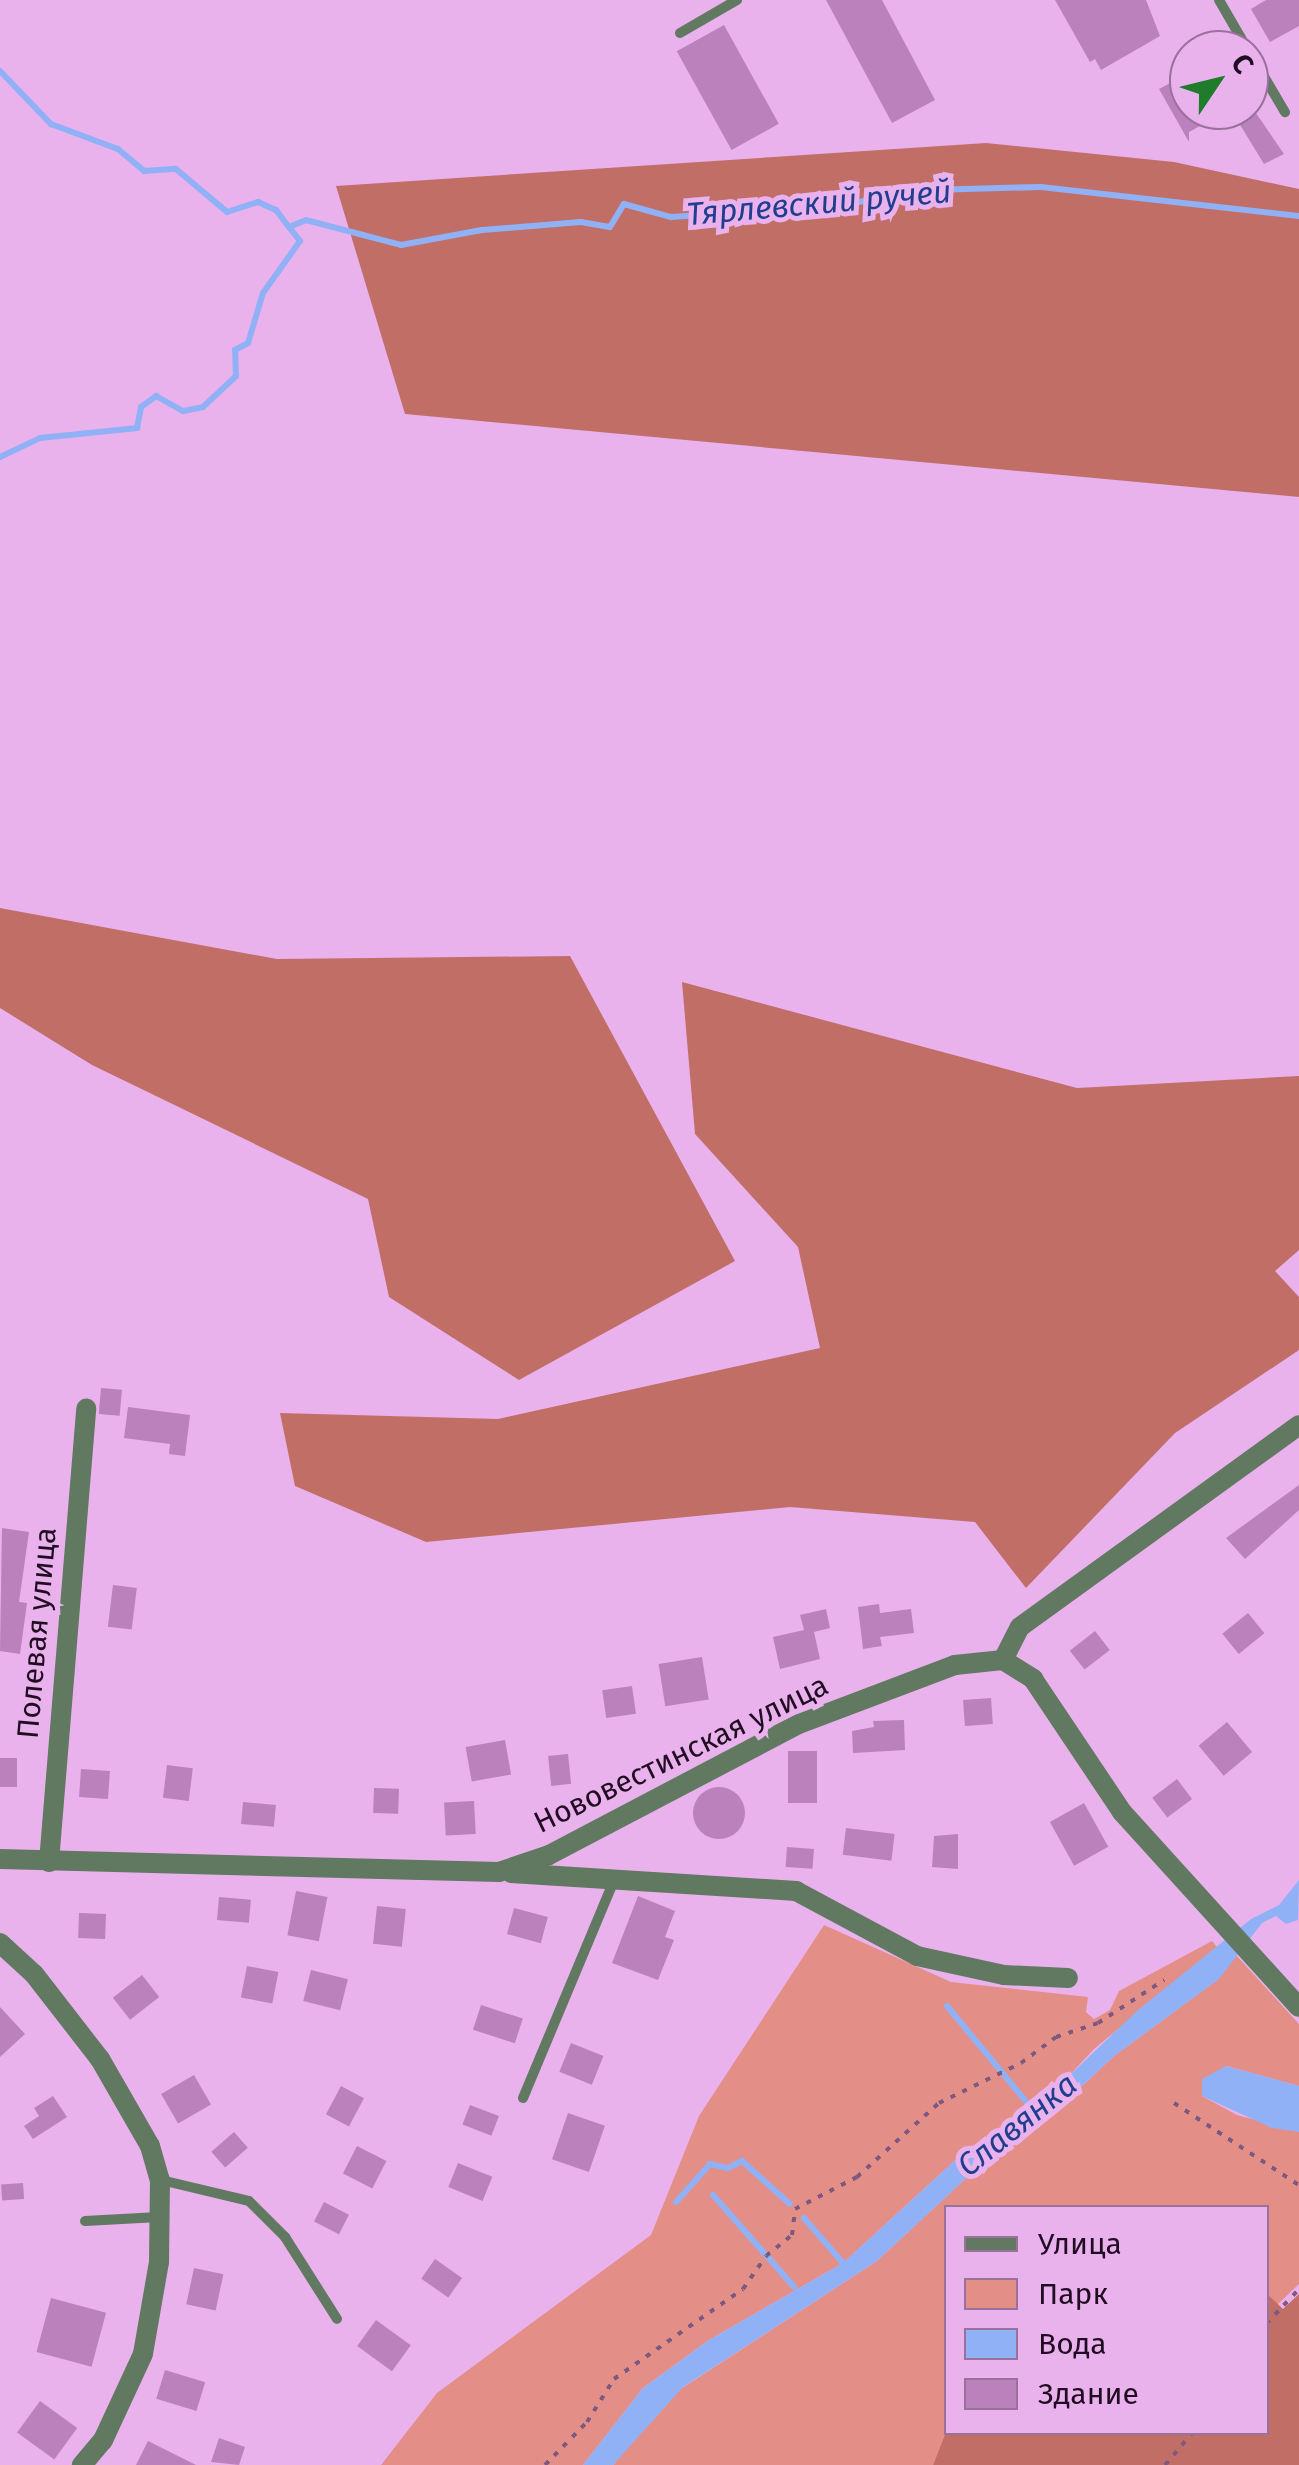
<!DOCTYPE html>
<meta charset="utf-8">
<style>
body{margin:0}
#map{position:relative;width:1299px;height:2465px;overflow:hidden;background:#eab2ed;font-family:"Fira Sans",sans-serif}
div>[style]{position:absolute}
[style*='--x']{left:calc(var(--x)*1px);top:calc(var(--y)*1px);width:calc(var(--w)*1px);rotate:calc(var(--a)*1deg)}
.green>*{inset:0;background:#e38f88}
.forest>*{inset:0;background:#c16e67}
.water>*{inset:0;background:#91b1f6}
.stream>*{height:6px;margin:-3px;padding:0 3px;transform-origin:3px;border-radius:3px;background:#91b1f6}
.building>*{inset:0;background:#ba81bc;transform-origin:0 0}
.round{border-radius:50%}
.path>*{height:4px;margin-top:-2px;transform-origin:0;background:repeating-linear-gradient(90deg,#7d597f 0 5px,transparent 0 13px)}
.lane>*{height:10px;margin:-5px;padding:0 5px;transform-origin:5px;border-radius:5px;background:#607960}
.street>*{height:20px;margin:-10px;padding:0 10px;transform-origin:10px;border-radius:10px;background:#607960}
span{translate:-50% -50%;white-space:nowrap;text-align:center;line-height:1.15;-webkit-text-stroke:10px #eab2ed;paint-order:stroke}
.street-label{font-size:30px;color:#210d22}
.water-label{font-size:32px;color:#203e8e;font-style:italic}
.legend{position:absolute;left:944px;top:2205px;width:325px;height:230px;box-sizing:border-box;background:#eab2ed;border:2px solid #9a709c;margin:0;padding:12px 18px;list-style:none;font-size:30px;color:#210d22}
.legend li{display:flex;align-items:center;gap:20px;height:50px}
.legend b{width:50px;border:2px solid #9a709c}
.north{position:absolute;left:1169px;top:30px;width:100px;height:100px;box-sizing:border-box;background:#eab2ed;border:2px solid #9a709c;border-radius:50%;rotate:55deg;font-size:28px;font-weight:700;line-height:40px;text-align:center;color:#210d22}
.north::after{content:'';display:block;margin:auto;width:35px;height:45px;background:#1f7c2b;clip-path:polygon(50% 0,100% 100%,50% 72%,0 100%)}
</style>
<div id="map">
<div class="green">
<div style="clip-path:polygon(824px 1925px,951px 1982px,1088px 1997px,1086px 2012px,1094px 2019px,1110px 2010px,1119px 1991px,1212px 1941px,1217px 1947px,1094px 2049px,1050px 2096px,962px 2154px,843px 2263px,709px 2340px,643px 2388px,583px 2465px,381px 2465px,437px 2393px,651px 2235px,699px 2116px)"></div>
<div style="clip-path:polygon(1236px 1955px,1299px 2024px,1299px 2086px,1226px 2066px,1202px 2096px,1237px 2115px,1299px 2132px,1299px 2284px,1277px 2305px,1267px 2294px,1266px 2208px,946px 2208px,946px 2432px,933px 2465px,613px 2465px,673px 2394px,877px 2261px,978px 2167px,1044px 2122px,1114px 2056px,1216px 1981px)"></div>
</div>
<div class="forest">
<div style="clip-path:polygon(986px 143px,1174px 162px,1299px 189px,1299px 497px,405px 414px,336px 186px)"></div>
<div style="clip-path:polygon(0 908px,277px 959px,570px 956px,735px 1261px,519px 1380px,389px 1297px,368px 1199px,92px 1065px,0 1008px)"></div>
<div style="clip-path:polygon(682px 982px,1077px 1088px,1299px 1076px,1299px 1250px,1275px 1271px,1299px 1297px,1299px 1350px,1175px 1433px,1026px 1588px,975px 1522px,790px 1507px,426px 1542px,295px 1486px,280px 1413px,498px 1419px,820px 1348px,798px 1247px,695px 1134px)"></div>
<div style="clip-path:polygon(1267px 2294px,1283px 2309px,1299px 2294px,1299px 2465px,933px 2465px,946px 2432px,1266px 2432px)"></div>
</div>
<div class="water">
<div style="clip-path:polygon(1299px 1880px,1298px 1920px,1286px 1924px,1276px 1916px,1262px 1923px,1219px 1979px,1114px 2056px,1034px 2131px,978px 2167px,877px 2261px,683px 2387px,613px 2465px,583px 2465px,643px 2388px,709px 2340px,843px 2263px,962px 2154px,1033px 2110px,1138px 2010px,1251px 1919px,1279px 1905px)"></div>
<div style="clip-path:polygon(1226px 2066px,1299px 2086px,1299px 2132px,1272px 2128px,1202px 2096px,1202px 2079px)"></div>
</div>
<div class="stream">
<div style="--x:0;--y:71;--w:74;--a:46.1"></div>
<div style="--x:51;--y:124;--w:72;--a:20.5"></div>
<div style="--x:118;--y:149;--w:34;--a:40"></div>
<div style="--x:144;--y:171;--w:32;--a:-4"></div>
<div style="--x:176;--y:169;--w:67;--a:40.1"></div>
<div style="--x:227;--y:212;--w:33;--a:-18"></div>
<div style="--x:258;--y:202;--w:20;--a:24"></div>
<div style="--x:276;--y:210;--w:21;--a:53"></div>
<div style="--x:289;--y:227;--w:18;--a:-22"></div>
<div style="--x:306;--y:220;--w:98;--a:14.7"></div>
<div style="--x:401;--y:245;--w:82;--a:-10.5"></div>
<div style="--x:482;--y:230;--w:99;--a:-4.6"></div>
<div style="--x:581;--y:222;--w:29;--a:10"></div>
<div style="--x:610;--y:227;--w:27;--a:-59"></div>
<div style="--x:624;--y:204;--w:49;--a:15.5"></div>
<div style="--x:671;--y:217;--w:163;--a:-3.9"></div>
<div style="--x:834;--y:206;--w:98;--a:-9.4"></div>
<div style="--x:931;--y:190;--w:110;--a:-1.6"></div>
<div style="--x:1041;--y:187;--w:260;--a:6.4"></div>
<div style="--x:0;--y:457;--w:44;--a:-25.4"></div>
<div style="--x:40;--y:438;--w:98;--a:-5.9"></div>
<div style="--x:137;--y:428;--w:21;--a:-79"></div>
<div style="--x:141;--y:407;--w:19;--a:-36"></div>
<div style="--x:156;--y:396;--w:31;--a:29"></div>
<div style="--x:183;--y:411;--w:20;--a:-11"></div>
<div style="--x:203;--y:407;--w:45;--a:-43.2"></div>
<div style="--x:236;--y:376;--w:26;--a:-92"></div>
<div style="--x:235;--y:350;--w:15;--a:-28"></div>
<div style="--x:248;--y:343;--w:52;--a:-73.3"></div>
<div style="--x:263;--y:293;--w:64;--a:-54.6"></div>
<div style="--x:300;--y:241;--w:18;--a:-128"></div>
<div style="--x:947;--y:2006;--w:135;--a:50.4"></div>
<div style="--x:713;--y:2195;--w:123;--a:48.6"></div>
<div style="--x:676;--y:2202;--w:51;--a:-48.2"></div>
<div style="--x:710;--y:2164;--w:18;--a:13"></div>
<div style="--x:728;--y:2168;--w:16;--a:-27"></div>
<div style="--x:742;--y:2161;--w:64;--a:41.9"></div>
<div style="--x:804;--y:2218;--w:60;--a:49.1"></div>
</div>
<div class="building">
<div style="clip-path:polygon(826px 0,882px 0,935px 100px,892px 123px)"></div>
<div style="clip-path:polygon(1055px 0,1146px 0,1160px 36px,1101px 70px,1095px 59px,1090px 62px)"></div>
<div style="clip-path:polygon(1266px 0,1299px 0,1299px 26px,1270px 42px,1251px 9px)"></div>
<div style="left:724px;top:25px;width:113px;height:54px;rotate:61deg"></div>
<div style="clip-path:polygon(1174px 81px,1180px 92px,1189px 88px,1189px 110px,1229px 110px,1189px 132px,1189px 142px,1159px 89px)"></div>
<div style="clip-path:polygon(1231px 110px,1254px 110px,1284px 154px,1264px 164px)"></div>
<div style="left:101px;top:1388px;width:21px;height:26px;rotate:5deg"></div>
<div style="clip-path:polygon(128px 1407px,190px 1415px,185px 1456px,169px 1454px,170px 1444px,124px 1438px)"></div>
<div style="clip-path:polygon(1299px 1485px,1299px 1510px,1245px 1559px,1226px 1538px)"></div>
<div style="clip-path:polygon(2px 1528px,29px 1532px,19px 1602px,27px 1603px,20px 1654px,0 1651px)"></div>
<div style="left:113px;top:1585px;width:24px;height:42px;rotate:7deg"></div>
<div style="clip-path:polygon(879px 1604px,880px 1613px,911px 1609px,914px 1633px,880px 1637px,882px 1646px,863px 1649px,858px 1607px)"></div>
<div style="clip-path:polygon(826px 1609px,830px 1628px,814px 1632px,820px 1659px,780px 1669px,773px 1637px,804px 1630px,800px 1615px)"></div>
<div style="left:1248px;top:1613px;width:26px;height:33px;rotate:51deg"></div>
<div style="left:1095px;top:1631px;width:24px;height:32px;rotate:52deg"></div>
<div style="left:702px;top:1657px;width:43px;height:44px;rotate:81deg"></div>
<div style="left:632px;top:1686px;width:28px;height:30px;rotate:82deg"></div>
<div style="left:991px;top:1698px;width:26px;height:28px;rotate:86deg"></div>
<div style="clip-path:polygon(904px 1720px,905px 1750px,853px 1753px,852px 1731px,874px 1727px,873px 1721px)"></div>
<div style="left:1227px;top:1722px;width:39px;height:37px;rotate:50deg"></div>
<div style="left:505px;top:1740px;width:35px;height:40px;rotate:80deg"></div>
<div style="left:788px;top:1751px;width:29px;height:52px"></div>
<div style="left:568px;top:1754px;width:30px;height:20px;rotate:84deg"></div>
<div style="left:0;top:1758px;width:17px;height:29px"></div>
<div style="left:167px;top:1765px;width:26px;height:33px;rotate:7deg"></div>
<div style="left:81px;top:1769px;width:29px;height:28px;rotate:4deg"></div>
<div style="left:1177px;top:1779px;width:25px;height:31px;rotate:53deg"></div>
<div class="round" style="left:693px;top:1787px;width:52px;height:52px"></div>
<div style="left:374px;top:1788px;width:25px;height:25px;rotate:2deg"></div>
<div style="left:474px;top:1801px;width:33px;height:30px;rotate:87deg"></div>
<div style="left:243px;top:1802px;width:33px;height:22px;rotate:5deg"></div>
<div style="left:1084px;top:1803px;width:50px;height:39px;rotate:61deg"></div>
<div style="left:846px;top:1828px;width:49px;height:27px;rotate:7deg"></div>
<div style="clip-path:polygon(958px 1834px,958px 1869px,932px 1867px,934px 1836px)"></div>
<div style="left:787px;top:1847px;width:27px;height:20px;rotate:4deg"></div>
<div style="left:296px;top:1891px;width:32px;height:45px;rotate:11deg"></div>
<div style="clip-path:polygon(638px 1896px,675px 1911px,665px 1937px,674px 1940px,658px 1980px,612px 1963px)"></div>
<div style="left:219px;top:1897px;width:32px;height:23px;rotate:5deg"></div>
<div style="left:377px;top:1906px;width:29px;height:38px;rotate:6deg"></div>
<div style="left:514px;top:1908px;width:35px;height:27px;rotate:15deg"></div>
<div style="left:79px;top:1913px;width:27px;height:25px;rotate:2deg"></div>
<div style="left:247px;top:1966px;width:32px;height:32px;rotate:11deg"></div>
<div style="left:311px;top:1970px;width:38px;height:32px;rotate:14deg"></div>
<div style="left:142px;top:1975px;width:28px;height:37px;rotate:52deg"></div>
<div style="left:481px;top:2005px;width:44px;height:26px;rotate:18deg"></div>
<div style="clip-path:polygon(0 2007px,25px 2034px,0 2057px)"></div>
<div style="left:571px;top:2043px;width:35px;height:31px;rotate:22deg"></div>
<div style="left:194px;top:2075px;width:34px;height:38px;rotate:60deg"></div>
<div style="left:341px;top:2086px;width:26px;height:32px;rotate:28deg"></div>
<div style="clip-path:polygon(53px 2096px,67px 2117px,33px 2139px,24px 2126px,39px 2116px,34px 2108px)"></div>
<div style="left:470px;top:2105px;width:31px;height:21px;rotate:21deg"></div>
<div style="left:568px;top:2113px;width:39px;height:49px;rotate:19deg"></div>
<div style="left:234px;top:2132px;width:21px;height:30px;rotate:49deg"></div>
<div style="left:357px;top:2146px;width:33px;height:31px;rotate:27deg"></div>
<div style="left:458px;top:2163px;width:37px;height:26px;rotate:22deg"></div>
<div style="left:23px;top:2183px;width:16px;height:22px;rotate:86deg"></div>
<div style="left:324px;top:2202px;width:28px;height:22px;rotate:27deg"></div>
<div style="left:435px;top:2259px;width:33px;height:24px;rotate:35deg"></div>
<div style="left:194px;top:2268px;width:30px;height:37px;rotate:12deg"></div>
<div style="left:51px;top:2298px;width:57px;height:56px;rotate:15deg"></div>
<div style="left:376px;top:2320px;width:43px;height:32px;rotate:36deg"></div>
<div style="left:165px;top:2370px;width:42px;height:30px;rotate:17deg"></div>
<div style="left:40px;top:2401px;width:46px;height:39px;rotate:36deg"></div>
<div style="clip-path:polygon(219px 2438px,245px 2447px,239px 2465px,211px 2462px)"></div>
<div style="clip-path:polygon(148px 2441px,196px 2465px,136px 2465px)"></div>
</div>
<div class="path">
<div style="--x:1174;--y:2103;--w:149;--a:33.3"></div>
<div style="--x:1266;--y:2324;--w:48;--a:-46.7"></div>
<div style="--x:545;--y:2465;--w:60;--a:-45.7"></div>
<div style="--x:587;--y:2422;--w:51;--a:-57.9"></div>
<div style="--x:614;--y:2379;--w:157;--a:-34.9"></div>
<div style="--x:743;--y:2289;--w:40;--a:-55.1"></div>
<div style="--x:766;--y:2256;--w:33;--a:-39"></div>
<div style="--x:792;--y:2235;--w:26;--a:-83"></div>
<div style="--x:795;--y:2209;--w:70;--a:-27.3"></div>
<div style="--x:857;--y:2177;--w:110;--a:-42.1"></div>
<div style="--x:939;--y:2103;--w:91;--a:-26"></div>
<div style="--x:1021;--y:2063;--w:44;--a:-36.6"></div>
<div style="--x:1056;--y:2037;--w:44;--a:-18.4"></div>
<div style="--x:1098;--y:2023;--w:79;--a:-33.1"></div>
<div style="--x:1165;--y:2465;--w:43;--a:-49.7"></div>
</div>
<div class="lane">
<div style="--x:1219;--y:0;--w:58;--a:59.9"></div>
<div style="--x:680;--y:33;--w:66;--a:-30.1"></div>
<div style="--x:1249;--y:51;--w:71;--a:59.5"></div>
<div style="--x:523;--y:2098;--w:236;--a:-67.3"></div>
<div style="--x:161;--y:2180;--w:90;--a:13.4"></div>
<div style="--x:249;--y:2201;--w:51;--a:45"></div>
<div style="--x:285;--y:2237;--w:97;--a:57.6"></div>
<div style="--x:85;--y:2221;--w:74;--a:-3.1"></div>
</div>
<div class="street">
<div style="--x:1003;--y:1660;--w:37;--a:-63"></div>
<div style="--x:1020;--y:1627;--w:344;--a:-35.9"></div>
<div style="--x:0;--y:1859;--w:499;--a:1.5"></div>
<div style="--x:499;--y:1872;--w:53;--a:-18.8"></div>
<div style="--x:549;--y:1855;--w:282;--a:-27.7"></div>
<div style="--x:799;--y:1724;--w:167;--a:-20.7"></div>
<div style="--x:955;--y:1665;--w:48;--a:-5.9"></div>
<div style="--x:1003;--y:1660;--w:36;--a:32"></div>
<div style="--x:1033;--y:1679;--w:160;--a:56.2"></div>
<div style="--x:1122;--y:1812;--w:263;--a:47.8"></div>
<div style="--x:49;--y:1862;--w:455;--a:-85.3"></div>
<div style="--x:511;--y:1873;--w:286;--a:3.6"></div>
<div style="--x:796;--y:1891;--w:137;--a:28.2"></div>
<div style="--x:917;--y:1956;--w:89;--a:12.3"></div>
<div style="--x:1004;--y:1975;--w:64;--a:2.7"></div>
<div style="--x:0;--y:1943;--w:46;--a:42.4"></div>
<div style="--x:34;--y:1974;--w:108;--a:52.2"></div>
<div style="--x:100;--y:2059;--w:100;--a:60.1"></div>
<div style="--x:150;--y:2146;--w:35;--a:74"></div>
<div style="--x:160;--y:2180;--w:82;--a:90.7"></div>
<div style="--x:159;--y:2262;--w:93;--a:99.9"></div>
<div style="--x:143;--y:2354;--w:95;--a:114.9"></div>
<div style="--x:103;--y:2440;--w:33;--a:130"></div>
</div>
<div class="street-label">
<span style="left:37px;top:1633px;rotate:-85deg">Полевая улица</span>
<span style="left:681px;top:1754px;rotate:-26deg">Нововестинская улица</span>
</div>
<div class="water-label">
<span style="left:819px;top:203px;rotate:-5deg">Тярлевский ручей</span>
<span style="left:1017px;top:2125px;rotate:-39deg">Славянка</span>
</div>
<ul class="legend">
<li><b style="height:12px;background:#607960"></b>Улица</li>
<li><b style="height:28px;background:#e38f88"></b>Парк</li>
<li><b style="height:28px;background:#91b1f6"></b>Вода</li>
<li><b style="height:28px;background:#ba81bc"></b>Здание</li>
</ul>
<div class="north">С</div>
</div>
